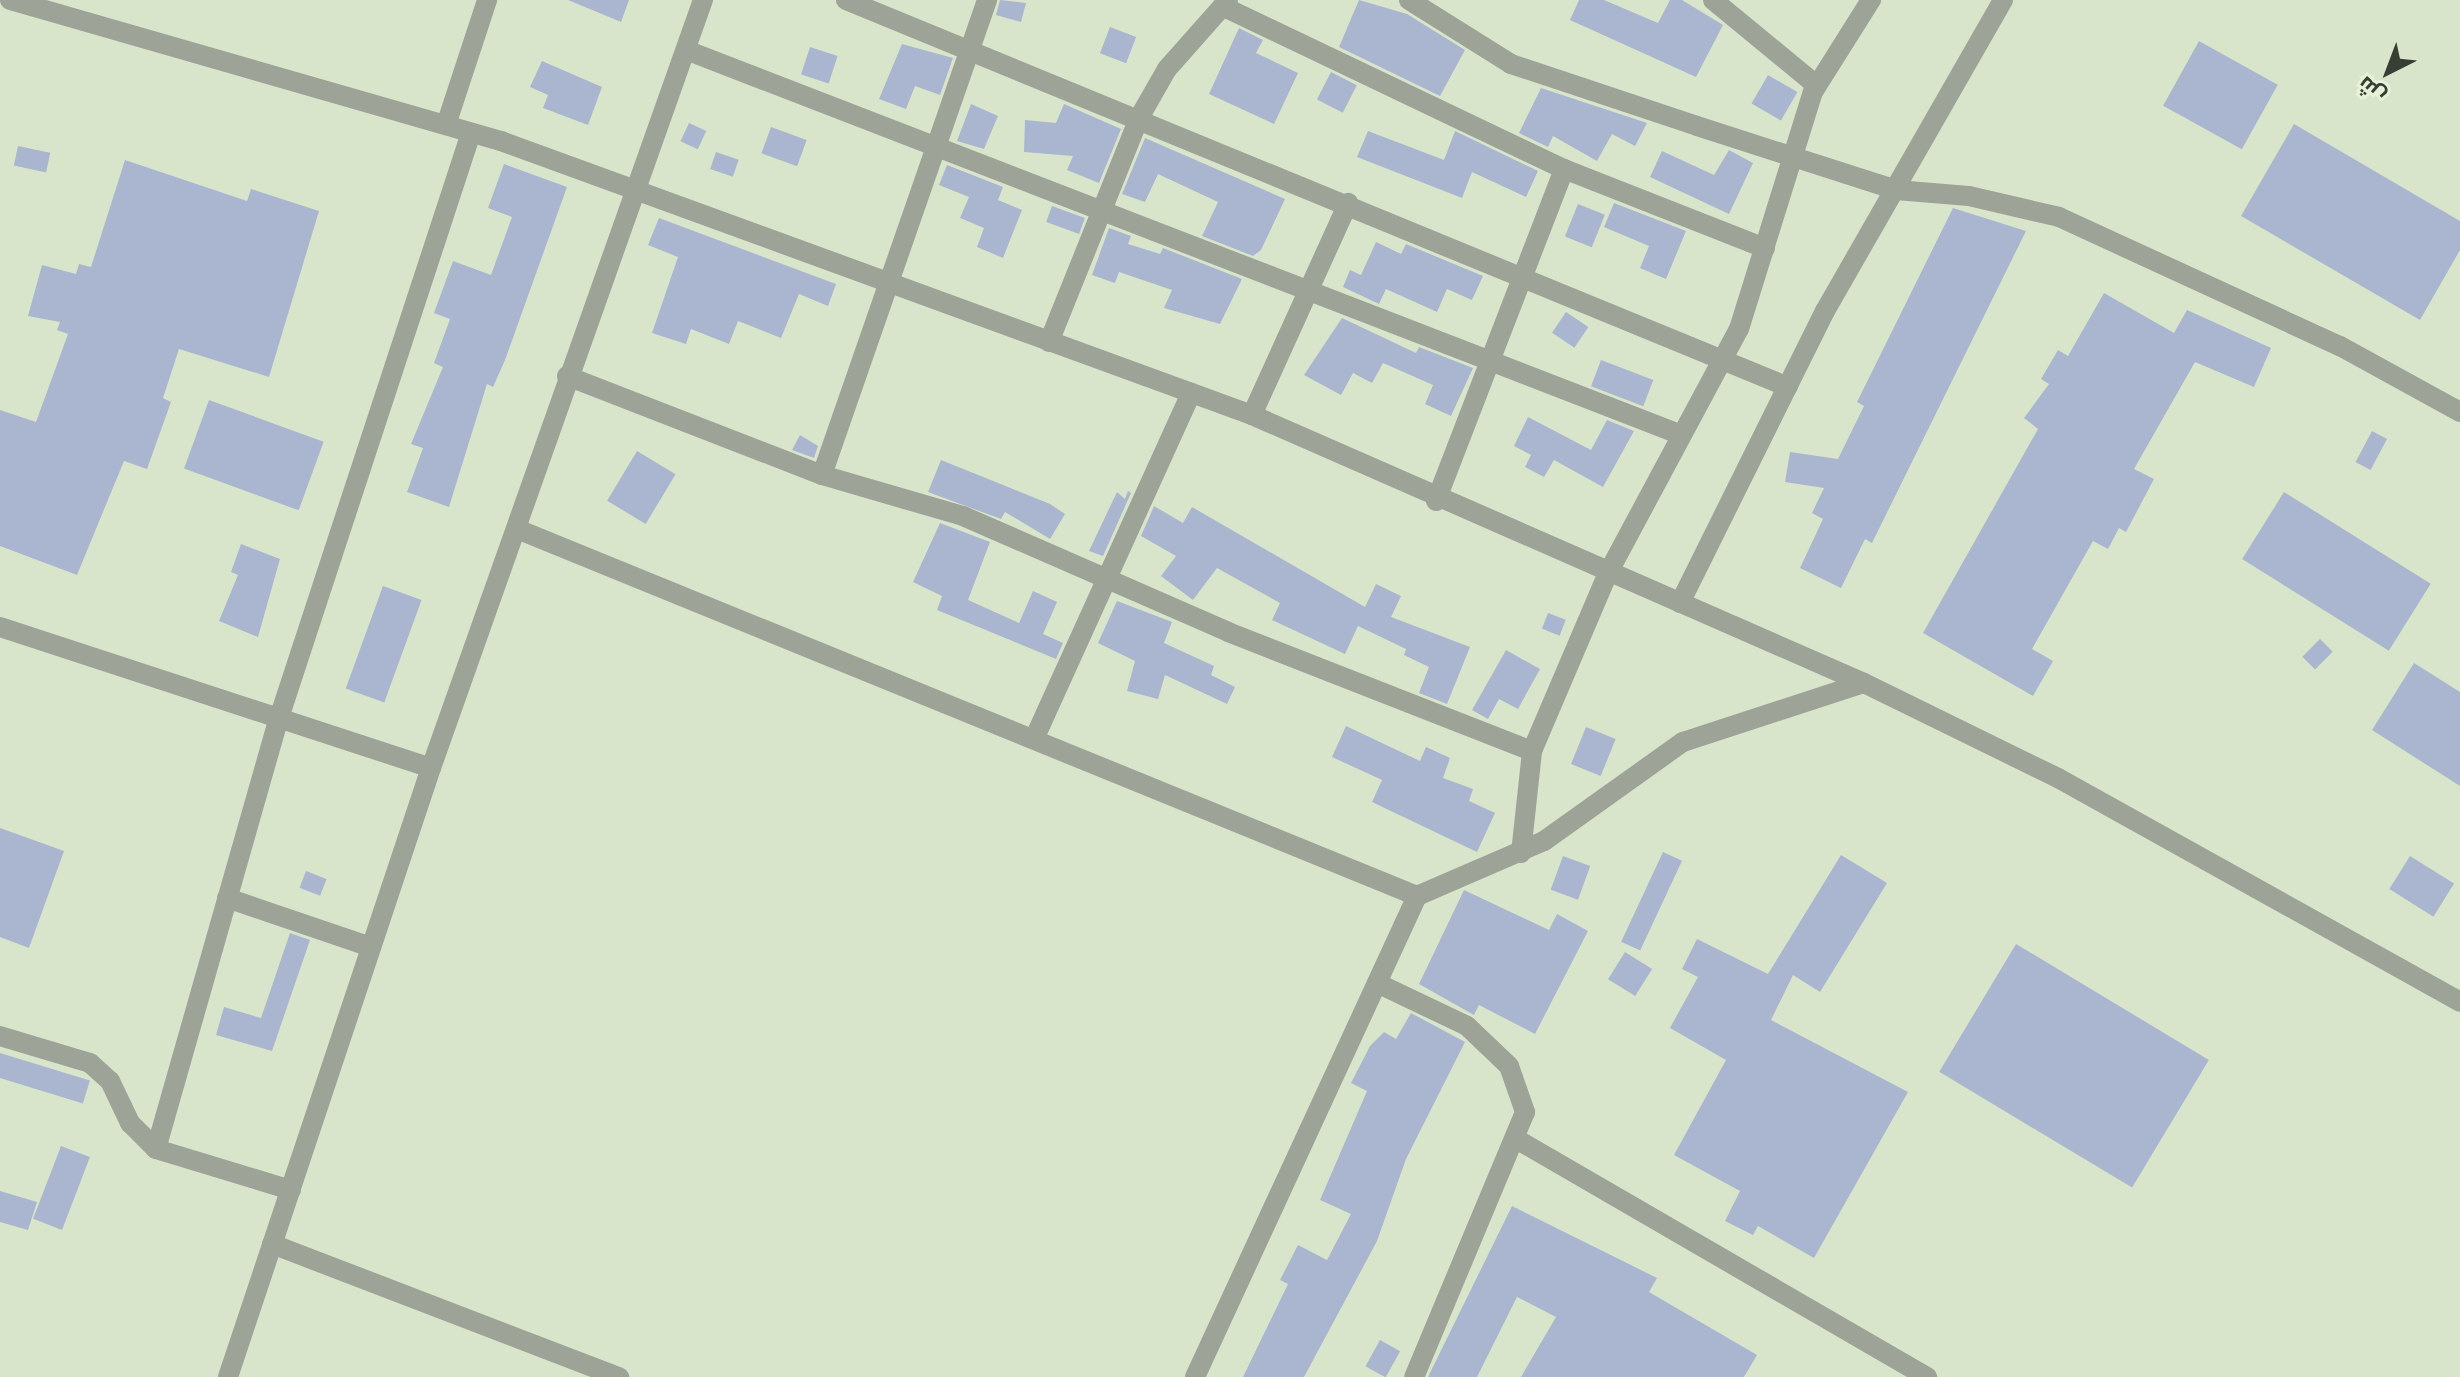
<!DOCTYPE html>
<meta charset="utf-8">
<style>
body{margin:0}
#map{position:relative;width:2460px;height:1377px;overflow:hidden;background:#d8e5ca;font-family:"Fira Sans",Cairo,sans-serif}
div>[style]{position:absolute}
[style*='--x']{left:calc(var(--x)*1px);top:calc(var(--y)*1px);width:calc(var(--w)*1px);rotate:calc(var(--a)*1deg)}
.building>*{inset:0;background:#aab6cf;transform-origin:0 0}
.minor>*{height:20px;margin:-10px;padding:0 10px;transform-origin:10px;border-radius:10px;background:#9ea398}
span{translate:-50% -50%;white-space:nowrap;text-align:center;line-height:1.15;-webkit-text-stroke:7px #e5f2d7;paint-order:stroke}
.north{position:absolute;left:2348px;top:32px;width:80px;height:80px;-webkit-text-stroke:6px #e5f2d7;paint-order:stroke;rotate:222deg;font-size:22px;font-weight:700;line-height:32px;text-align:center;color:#393e34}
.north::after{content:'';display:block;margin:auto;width:28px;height:36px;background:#393e34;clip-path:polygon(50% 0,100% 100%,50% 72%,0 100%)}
</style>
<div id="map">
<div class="building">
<div style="clip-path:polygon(568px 0,629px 0,621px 22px)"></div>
<div style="clip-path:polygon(1000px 0,1026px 3px,1021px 22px,996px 15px)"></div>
<div style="clip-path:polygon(1359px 0,1407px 14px,1465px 50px,1440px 96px,1339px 47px)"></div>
<div style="clip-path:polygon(1579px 0,1604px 0,1658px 23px,1670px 0,1682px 0,1723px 25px,1696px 77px,1570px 20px)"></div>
<div style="left:1110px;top:27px;width:28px;height:28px;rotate:21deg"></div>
<div style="clip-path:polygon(1239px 28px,1263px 40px,1256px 53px,1298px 73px,1274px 124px,1209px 94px)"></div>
<div style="left:2199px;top:41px;width:90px;height:74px;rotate:29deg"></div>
<div style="clip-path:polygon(902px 44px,953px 58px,940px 95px,915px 86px,906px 109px,879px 99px)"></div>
<div style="left:810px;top:47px;width:29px;height:29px;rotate:18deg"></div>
<div style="clip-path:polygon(542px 61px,602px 87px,588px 125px,543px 108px,548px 95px,530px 87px)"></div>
<div style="left:1331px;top:72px;width:29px;height:31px;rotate:27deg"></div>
<div style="left:1768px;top:75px;width:34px;height:33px;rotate:30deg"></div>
<div style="clip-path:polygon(1541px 88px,1647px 123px,1635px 146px,1612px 134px,1597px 161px,1553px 136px,1548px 147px,1519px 133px)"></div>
<div style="clip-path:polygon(971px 104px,998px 116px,984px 149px,957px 141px)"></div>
<div style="clip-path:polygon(1064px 104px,1121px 129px,1099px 183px,1067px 170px,1073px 156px,1024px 152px,1025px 120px,1056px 123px)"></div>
<div style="left:689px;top:123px;width:19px;height:20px;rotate:25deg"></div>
<div style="clip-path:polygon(2294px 124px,2460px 221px,2460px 250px,2420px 320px,2241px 216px)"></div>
<div style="left:771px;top:127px;width:38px;height:28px;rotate:20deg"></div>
<div style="clip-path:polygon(1368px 131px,1444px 160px,1455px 131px,1538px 171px,1526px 197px,1472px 172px,1462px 198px,1357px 157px)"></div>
<div style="clip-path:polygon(1145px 138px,1285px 199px,1261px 250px,1253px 256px,1202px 236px,1218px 202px,1158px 174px,1145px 202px,1122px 194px)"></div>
<div style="left:18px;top:146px;width:33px;height:20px;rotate:12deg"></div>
<div style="clip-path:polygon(1729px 150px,1753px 163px,1729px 214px,1650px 177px,1662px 151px,1714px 175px)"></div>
<div style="left:716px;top:152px;width:24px;height:18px;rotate:19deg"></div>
<div style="clip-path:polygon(125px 160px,247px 201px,251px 189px,319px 211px,269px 377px,179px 349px,163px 398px,171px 402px,147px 469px,124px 461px,77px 575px,0 546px,0 410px,36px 422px,68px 334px,57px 330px,60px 322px,28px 316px,42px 265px,76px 274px,79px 264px,91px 267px)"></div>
<div style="clip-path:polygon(504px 164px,567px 187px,505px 360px,493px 387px,487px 384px,449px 507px,407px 492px,423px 448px,411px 444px,443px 367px,434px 363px,450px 319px,434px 313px,453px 261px,491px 275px,512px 217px,488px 208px)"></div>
<div style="clip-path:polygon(947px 165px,1003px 187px,998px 200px,1022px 210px,1003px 258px,977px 247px,984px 228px,960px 218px,969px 197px,939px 185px)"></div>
<div style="clip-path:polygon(1614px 203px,1686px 231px,1666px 279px,1640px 268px,1649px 246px,1604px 227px)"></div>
<div style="left:1578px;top:204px;width:29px;height:35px;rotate:22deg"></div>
<div style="left:1052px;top:206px;width:35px;height:17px;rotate:20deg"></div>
<div style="clip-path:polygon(1953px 208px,2026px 231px,1872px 543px,1865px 539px,1841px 588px,1800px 568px,1823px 519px,1812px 513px,1824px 488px,1785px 482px,1790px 452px,1838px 459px,1864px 406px,1857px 402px)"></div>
<div style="clip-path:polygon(659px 218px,836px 284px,828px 306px,799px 294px,781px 338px,738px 321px,729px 344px,691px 329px,686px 344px,652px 333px,678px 257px,648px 245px)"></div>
<div style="clip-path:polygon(1109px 228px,1131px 236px,1128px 244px,1160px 254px,1163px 248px,1242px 279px,1220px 324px,1164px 308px,1172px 290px,1119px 272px,1115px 283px,1092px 275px)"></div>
<div style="clip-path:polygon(1376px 242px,1401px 254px,1406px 244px,1483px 276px,1472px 300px,1447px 289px,1437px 312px,1386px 289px,1379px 304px,1343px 287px,1350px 270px,1361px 275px)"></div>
<div style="clip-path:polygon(2104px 293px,2174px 333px,2187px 310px,2271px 348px,2254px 387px,2195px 362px,2134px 469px,2154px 479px,2126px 532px,2119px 528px,2108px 549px,2093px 541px,2032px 649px,2053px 661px,2033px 696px,1923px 633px,2038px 429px,2024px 418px,2049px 384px,2041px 379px,2058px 350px,2068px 356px)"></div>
<div style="left:1566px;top:312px;width:27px;height:25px;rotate:34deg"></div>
<div style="clip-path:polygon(1342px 318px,1416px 353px,1419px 347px,1473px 368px,1451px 416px,1425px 404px,1433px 385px,1383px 363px,1372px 383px,1353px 373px,1341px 395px,1304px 375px)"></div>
<div style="left:1601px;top:360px;width:56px;height:28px;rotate:21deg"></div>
<div style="left:209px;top:400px;width:122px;height:73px;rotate:20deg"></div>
<div style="clip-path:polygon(1528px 417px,1591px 450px,1607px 420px,1634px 431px,1603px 487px,1554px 460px,1544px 477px,1525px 467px,1531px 455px,1514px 446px)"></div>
<div style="left:2372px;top:431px;width:17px;height:35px;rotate:28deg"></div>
<div style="clip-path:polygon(800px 435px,818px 446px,814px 458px,792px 450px)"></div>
<div style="left:637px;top:451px;width:45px;height:58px;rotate:31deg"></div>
<div style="clip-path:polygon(941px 460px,1050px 504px,1065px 514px,1050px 539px,1005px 512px,1001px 519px,928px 492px)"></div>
<div style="clip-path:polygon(1128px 491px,1131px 493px,1103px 556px,1089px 551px,1117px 492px,1125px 499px)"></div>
<div style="left:2284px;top:492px;width:173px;height:79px;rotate:32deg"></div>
<div style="clip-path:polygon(1154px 506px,1183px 523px,1192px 507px,1365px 607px,1376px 584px,1401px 596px,1391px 617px,1470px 647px,1447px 704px,1419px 693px,1429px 667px,1404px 655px,1406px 649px,1358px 626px,1345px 654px,1272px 620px,1280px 603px,1217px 568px,1193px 600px,1161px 576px,1176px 556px,1141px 536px)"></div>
<div style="clip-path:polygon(940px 523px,990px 542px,968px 600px,1019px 623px,1033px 591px,1057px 602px,1043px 634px,1063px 643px,1056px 659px,937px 610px,942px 596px,913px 582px)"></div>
<div style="clip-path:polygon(241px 544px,280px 559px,258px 637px,219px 621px,238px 575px,231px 572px)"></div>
<div style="left:383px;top:586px;width:41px;height:109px;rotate:20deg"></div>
<div style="clip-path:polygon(1117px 601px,1172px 622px,1164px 643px,1214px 666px,1211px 675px,1235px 687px,1227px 704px,1165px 675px,1158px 699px,1127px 691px,1135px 661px,1098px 643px)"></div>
<div style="left:1548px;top:613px;width:19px;height:17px;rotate:21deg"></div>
<div style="left:2320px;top:639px;width:18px;height:25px;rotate:45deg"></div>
<div style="clip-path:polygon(1506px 650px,1540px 669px,1518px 709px,1499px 699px,1488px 719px,1472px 710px)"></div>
<div style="clip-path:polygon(2414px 663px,2460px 692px,2460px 786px,2372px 730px)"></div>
<div style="clip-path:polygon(1346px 726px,1420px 761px,1426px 747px,1450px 758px,1443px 778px,1473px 789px,1469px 801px,1495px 813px,1477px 852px,1372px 802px,1382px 780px,1332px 757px)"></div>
<div style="left:1586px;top:727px;width:32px;height:40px;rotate:22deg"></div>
<div style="clip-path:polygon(0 828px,64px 851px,29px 948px,0 937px)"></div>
<div style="left:1663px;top:852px;width:21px;height:99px;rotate:25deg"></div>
<div style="clip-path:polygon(1841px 855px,1887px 883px,1820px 992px,1793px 975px,1771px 1020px,1908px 1092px,1814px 1258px,1758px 1226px,1753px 1235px,1725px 1221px,1740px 1191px,1674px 1155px,1726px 1060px,1670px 1028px,1698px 977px,1682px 969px,1697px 939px,1768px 974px)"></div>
<div style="left:1563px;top:856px;width:29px;height:36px;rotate:20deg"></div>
<div style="left:2410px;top:856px;width:52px;height:39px;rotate:32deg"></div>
<div style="left:306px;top:871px;width:22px;height:18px;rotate:21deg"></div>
<div style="clip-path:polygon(1464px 890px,1549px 930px,1557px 914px,1588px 931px,1535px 1034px,1479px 1005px,1474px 1015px,1419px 984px)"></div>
<div style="clip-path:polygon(290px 933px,310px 940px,272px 1051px,216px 1035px,224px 1007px,261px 1018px)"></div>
<div style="left:2016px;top:944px;width:225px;height:149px;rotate:31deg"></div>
<div style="left:1625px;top:952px;width:32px;height:32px;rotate:32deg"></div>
<div style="clip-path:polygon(1411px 1013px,1465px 1042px,1406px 1159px,1377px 1241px,1304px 1377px,1243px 1377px,1288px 1284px,1280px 1280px,1298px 1245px,1327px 1260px,1351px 1214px,1320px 1200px,1367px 1091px,1351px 1083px,1370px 1046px,1384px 1032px,1396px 1039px)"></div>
<div style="left:0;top:1053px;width:94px;height:24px;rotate:17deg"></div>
<div style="left:61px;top:1146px;width:31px;height:78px;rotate:21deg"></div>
<div style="clip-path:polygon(0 1191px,37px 1202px,28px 1230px,0 1222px)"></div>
<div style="clip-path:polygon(1512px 1206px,1657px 1278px,1649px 1292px,1757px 1355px,1744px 1377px,1521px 1377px,1556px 1317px,1517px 1297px,1477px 1377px,1428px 1377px)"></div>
<div style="left:1380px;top:1340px;width:23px;height:30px;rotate:29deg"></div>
</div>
<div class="minor">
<div style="--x:10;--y:0;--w:511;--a:16.02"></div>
<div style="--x:501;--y:141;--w:799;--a:20.04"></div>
<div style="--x:1252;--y:415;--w:668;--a:23.65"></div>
<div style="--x:1864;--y:683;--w:216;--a:26.1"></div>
<div style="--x:2058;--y:778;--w:460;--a:29.1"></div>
<div style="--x:846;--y:0;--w:1018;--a:22.33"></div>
<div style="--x:1409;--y:0;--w:120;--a:32.1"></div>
<div style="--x:1511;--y:64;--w:196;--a:18.4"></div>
<div style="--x:1697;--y:126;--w:209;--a:17.8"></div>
<div style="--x:1896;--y:190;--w:73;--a:4.7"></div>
<div style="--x:1969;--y:196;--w:92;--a:13.1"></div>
<div style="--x:2059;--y:217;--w:309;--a:24.7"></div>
<div style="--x:2340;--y:346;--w:137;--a:28.8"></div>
<div style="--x:1713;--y:0;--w:134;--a:39.5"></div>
<div style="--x:1224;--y:7;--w:377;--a:25.5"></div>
<div style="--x:1564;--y:169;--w:216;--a:21.5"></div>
<div style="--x:686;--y:50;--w:1065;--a:21.14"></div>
<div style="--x:446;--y:125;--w:132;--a:-71.8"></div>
<div style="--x:1049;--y:342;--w:241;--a:-68.1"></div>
<div style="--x:1139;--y:118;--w:56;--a:-60.3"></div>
<div style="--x:1167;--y:69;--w:92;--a:-48.5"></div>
<div style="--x:567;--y:376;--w:274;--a:21.2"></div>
<div style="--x:822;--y:475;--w:147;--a:16.2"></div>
<div style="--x:963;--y:516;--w:289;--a:23.6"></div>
<div style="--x:1228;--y:632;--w:326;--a:21.4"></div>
<div style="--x:1252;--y:415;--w:233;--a:-65.6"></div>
<div style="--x:822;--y:475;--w:503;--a:-70.84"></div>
<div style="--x:1436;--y:501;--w:356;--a:-68.9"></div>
<div style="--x:517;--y:529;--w:972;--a:22.18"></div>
<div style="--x:1417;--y:896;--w:138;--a:-23.4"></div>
<div style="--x:1544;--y:841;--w:171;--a:-35.5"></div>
<div style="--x:1683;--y:742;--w:190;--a:-18.1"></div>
<div style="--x:1680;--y:603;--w:326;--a:-63.6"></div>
<div style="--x:1825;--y:311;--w:358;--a:-60.2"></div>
<div style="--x:0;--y:627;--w:453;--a:18.1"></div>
<div style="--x:1035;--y:737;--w:378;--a:-65.6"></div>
<div style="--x:1521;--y:853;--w:103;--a:-83.8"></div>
<div style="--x:1532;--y:751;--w:194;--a:-66.9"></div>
<div style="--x:1608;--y:573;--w:277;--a:-61.8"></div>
<div style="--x:1739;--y:329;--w:248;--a:-72.7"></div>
<div style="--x:1813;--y:92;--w:109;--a:-57.8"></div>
<div style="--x:227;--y:898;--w:152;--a:18.8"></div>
<div style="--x:1377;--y:983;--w:100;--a:25.5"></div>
<div style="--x:1467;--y:1026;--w:58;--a:43.6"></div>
<div style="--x:1509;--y:1066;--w:49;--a:70.8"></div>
<div style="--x:1525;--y:1112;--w:287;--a:112.7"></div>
<div style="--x:0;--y:1036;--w:94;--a:16.7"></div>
<div style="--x:90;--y:1063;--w:27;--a:42"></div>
<div style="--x:110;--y:1081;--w:47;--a:64.5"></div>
<div style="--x:130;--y:1123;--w:37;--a:45"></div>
<div style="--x:156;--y:1149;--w:141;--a:16.9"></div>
<div style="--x:1518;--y:1140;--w:473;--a:30.1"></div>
<div style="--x:156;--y:1149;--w:448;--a:-74.1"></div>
<div style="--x:279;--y:718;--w:616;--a:-71.83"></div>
<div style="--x:272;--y:1244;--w:372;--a:21"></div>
<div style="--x:228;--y:1377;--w:642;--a:-71.57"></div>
<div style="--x:431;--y:768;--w:815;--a:-70.5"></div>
<div style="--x:1195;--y:1377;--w:530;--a:-65.22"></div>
</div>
<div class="north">ش</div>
</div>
